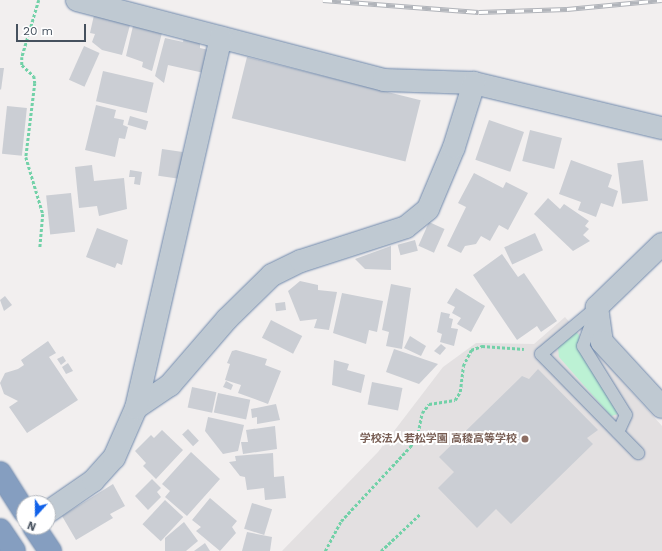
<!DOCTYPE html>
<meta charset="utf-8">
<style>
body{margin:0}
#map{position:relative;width:662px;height:551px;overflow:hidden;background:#f2efef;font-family:"Work Sans","Noto Sans JP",sans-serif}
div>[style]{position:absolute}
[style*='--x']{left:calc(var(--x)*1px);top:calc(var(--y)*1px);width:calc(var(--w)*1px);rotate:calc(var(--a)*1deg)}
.education>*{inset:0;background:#e3e0e1}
.green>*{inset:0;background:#bcf1d4}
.building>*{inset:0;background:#cbced4;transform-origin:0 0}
.path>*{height:2.5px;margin-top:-1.25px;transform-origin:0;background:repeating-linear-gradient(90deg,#72d1a8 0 3px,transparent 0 5px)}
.roads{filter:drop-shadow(0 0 1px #7089ac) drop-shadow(0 0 1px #7089ac)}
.lane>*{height:12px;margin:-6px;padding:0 6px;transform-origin:6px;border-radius:6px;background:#bfc9d2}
.street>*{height:22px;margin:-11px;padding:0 11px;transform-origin:11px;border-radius:11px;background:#bfc9d2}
.highway>*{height:22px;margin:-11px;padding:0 11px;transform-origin:11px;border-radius:11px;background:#859ec0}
.rail>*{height:4.5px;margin-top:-2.25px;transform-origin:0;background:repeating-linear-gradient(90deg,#fff 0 9px,#b1b4ba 0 18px);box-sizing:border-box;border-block:1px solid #b1b4ba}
.dots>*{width:11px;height:11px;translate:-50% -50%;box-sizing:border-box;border:2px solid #fff;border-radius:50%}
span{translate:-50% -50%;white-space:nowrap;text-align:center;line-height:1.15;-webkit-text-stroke:4px #fff;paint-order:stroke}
.education-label{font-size:11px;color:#785e54;font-weight:700}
.right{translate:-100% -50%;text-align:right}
.north{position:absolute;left:16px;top:495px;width:40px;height:40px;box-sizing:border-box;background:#fff;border:1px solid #b5b9bf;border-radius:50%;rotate:201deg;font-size:11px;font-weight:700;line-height:16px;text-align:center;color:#46515e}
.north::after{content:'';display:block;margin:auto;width:14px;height:18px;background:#1162ea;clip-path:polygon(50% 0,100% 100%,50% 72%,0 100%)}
.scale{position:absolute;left:16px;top:24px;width:70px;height:18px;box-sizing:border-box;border:2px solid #46515e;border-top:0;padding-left:5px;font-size:12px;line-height:14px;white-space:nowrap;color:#46515e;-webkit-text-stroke:3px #fff;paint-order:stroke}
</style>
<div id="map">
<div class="education">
<div style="clip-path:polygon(565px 317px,662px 426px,662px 551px,282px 551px,378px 452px,443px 367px,476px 343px,534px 344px)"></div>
</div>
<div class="green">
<div style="clip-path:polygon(575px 331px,579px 335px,579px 348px,618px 414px,611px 416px,559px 357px,558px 348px)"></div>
</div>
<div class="building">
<div style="clip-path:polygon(94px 15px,130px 25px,122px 55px,102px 50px,92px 42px,95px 34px,90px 33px)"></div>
<div style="clip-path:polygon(133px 26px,162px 33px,152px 71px,142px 67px,143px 62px,126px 56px)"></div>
<div style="clip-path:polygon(184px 37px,200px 41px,200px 48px,209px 50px,204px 73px,168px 65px,164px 83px,155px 76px,165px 38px,183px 42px)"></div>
<div style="left:84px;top:46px;width:17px;height:37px;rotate:24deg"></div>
<div style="left:247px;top:57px;width:179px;height:63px;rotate:14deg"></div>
<div style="clip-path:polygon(0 68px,4px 68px,1px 90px,0 89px)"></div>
<div style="left:103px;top:71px;width:52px;height:31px;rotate:13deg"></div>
<div style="clip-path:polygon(96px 105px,116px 110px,114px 118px,124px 120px,123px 125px,128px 127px,125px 139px,119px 138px,115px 157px,85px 150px)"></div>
<div style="left:7px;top:106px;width:20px;height:48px;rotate:6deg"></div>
<div style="left:130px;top:116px;width:19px;height:9px;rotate:16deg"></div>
<div style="left:489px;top:120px;width:37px;height:42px;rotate:19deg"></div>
<div style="left:530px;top:130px;width:33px;height:32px;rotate:14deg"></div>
<div style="left:162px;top:149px;width:21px;height:27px;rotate:8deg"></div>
<div style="clip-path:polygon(571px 160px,612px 175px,608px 187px,618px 191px,613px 207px,601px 203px,596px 217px,578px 210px,581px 202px,559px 194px)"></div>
<div style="left:643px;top:160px;width:41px;height:26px;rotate:83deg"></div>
<div style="clip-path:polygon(92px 165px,94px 181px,124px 178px,127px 209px,99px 216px,97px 206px,79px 208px,75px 167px)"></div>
<div style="clip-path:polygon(130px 170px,142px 172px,140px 185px,134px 184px,135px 177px,129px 177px)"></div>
<div style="clip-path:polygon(474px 173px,503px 188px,506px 182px,528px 193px,508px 230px,499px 225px,490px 241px,481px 236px,476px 244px,465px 246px,461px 253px,447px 246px,466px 207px,458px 203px)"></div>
<div style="left:71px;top:193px;width:39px;height:25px;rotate:84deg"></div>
<div style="clip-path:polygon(548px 198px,560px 209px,564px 204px,589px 221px,585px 226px,589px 229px,583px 235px,590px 241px,573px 251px,534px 214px)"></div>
<div style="left:429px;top:222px;width:17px;height:26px;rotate:24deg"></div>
<div style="clip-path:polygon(97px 228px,128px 240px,122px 265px,117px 263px,115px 268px,86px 257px)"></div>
<div style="left:535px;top:233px;width:19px;height:34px;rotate:65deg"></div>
<div style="left:415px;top:240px;width:11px;height:18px;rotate:75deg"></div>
<div style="clip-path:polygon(391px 246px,391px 270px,365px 269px,355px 259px)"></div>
<div style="clip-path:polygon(502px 254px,518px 277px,524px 273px,557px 321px,541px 332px,537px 326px,517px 340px,473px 275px)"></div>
<div style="clip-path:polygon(300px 281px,318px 285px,318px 290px,337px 292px,329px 330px,314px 328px,317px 319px,300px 321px,288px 291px)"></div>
<div style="clip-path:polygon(391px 284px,411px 288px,402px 349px,386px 346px,389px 332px,382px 330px)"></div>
<div style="clip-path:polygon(456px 288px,485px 306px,471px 332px,457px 324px,461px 318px,452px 313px,455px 307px,447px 303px)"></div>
<div style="clip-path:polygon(342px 293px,383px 301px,377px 332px,369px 330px,366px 344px,333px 333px)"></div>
<div style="clip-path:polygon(5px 296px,12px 305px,4px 311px,0 300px)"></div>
<div style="left:285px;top:302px;width:8px;height:10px;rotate:83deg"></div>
<div style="clip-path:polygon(441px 312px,450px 314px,449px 318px,453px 319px,451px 328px,458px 329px,454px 346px,440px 342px,442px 334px,437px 332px)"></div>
<div style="left:271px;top:320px;width:35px;height:20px;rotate:27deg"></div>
<div style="clip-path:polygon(410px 336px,426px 346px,421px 356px,404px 348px)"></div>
<div style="clip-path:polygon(48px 341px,56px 353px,49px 357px,78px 400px,27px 433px,9px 407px,18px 401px,4px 394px,0 383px,5px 373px,18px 369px,24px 365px,21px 360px)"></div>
<div style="clip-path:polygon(441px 344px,446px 348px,440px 355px,434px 351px)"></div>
<div style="clip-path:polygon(394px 349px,438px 364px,419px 384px,386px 372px)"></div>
<div style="clip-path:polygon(236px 350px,267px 359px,265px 365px,281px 371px,268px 404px,238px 393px,241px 385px,225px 380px,230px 364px,227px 363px,232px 351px)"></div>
<div style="clip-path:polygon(63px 356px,66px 361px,61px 365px,57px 359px)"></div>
<div style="clip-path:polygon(334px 360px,349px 364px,347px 370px,365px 375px,361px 393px,332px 385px)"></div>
<div style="clip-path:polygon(68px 363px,73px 371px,66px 374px,62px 367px)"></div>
<div style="clip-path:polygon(538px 369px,598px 430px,587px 438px,593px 444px,511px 524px,496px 509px,477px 528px,438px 488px,454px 472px,439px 457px,522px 376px,529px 379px)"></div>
<div style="clip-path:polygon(226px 381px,233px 385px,231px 390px,223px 387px)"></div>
<div style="left:372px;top:382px;width:31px;height:23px;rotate:11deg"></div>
<div style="left:192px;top:387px;width:25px;height:21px;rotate:12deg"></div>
<div style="left:218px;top:393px;width:33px;height:20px;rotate:12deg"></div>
<div style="clip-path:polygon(276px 404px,280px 420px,257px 424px,257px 417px,252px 418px,251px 409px)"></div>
<div style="clip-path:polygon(208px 417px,244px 425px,238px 451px,223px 454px,205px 431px)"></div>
<div style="clip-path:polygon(275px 426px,277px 449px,243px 454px,241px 442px,248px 442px,246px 430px)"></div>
<div style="left:188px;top:429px;width:16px;height:8px;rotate:47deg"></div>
<div style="clip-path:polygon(162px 430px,183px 450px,156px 479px,143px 466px,146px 463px,135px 451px,151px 435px,154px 438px)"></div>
<div style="clip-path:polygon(191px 452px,220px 479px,187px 516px,165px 497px,170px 491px,162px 484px)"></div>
<div style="clip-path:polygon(273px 453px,274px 477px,284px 476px,286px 498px,265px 500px,264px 488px,247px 490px,245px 477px,240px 476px,229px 462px,236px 461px,235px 456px)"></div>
<div style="clip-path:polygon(152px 479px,161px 488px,157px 492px,161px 497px,148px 510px,135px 496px)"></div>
<div style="clip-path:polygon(113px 484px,125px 506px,110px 514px,113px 518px,76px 540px,62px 516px)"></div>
<div style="clip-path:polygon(210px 498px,237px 521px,232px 527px,236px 533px,220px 551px,196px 531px,201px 527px,192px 520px)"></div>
<div style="left:165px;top:500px;width:25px;height:33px;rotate:43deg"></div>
<div style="left:252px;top:503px;width:21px;height:27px;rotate:17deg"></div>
<div style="clip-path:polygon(184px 522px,198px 541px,186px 551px,165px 551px,165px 538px)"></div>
<div style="clip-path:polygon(247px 532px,272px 537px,270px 551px,242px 551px)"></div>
<div style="clip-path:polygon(205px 543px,210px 551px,194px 551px)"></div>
</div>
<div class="path">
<div style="--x:39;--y:0;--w:59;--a:106.6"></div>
<div style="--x:22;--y:57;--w:8;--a:90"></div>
<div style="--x:22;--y:65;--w:16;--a:43"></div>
<div style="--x:34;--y:76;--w:7;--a:82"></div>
<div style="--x:35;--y:83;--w:75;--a:96.9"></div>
<div style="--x:26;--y:157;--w:59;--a:73.4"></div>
<div style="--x:43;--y:214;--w:34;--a:95"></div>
<div style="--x:325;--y:551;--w:34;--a:-62"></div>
<div style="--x:341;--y:521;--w:101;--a:-47"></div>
<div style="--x:410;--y:447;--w:16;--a:-60"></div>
<div style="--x:418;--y:433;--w:20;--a:-79"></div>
<div style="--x:422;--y:413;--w:11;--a:-52"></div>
<div style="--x:429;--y:404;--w:26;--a:-9"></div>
<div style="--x:455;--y:400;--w:9;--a:-58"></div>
<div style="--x:460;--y:392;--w:26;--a:-83"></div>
<div style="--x:463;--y:366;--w:18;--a:-63"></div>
<div style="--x:471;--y:350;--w:12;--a:-20"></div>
<div style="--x:482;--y:346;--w:42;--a:4.1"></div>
<div style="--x:381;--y:551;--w:54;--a:-43.5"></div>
</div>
<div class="roads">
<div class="lane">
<div style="--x:597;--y:307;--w:73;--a:140"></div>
<div style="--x:541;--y:354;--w:139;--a:45.6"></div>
<div style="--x:594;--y:316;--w:32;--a:110"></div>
<div style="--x:583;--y:346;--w:81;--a:58.1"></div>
<div style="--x:626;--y:415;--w:19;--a:115"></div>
</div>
<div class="street">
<div style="--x:77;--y:0;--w:317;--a:14.6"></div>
<div style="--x:384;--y:80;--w:90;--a:1.9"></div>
<div style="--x:474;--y:83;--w:193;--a:13.5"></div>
<div style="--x:662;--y:244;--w:91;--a:135.9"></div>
<div style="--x:597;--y:307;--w:35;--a:82"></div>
<div style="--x:602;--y:342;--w:88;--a:47.3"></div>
<div style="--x:136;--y:408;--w:41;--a:-34.1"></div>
<div style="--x:170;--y:385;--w:87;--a:-49.2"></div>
<div style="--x:227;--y:319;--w:63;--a:-44.4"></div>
<div style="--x:272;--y:275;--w:32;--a:-26"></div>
<div style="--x:301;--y:261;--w:110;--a:-17.9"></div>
<div style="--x:406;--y:227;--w:28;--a:-39"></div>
<div style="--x:428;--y:209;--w:67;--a:-67.2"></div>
<div style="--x:454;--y:147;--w:67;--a:-72.6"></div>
<div style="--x:48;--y:512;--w:55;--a:-34.6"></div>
<div style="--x:93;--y:481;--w:31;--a:-48"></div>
<div style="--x:114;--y:458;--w:55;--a:-66.3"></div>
<div style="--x:136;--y:408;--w:380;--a:-77.1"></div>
</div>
<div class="highway">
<div style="--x:0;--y:473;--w:45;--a:57.7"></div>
<div style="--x:34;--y:527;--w:29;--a:56"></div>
<div style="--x:0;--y:530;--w:25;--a:56"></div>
</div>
</div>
<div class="rail">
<div style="--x:323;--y:0;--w:156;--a:4.4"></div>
<div style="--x:479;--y:12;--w:88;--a:-2"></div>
<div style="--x:567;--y:9;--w:95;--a:-5.4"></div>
</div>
<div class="dots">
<div style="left:525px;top:439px;background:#8d6e63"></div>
</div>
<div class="education-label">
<span class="right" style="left:517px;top:439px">学校法人若松学園 高稜高等学校</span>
</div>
<div class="north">N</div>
<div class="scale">20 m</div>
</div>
